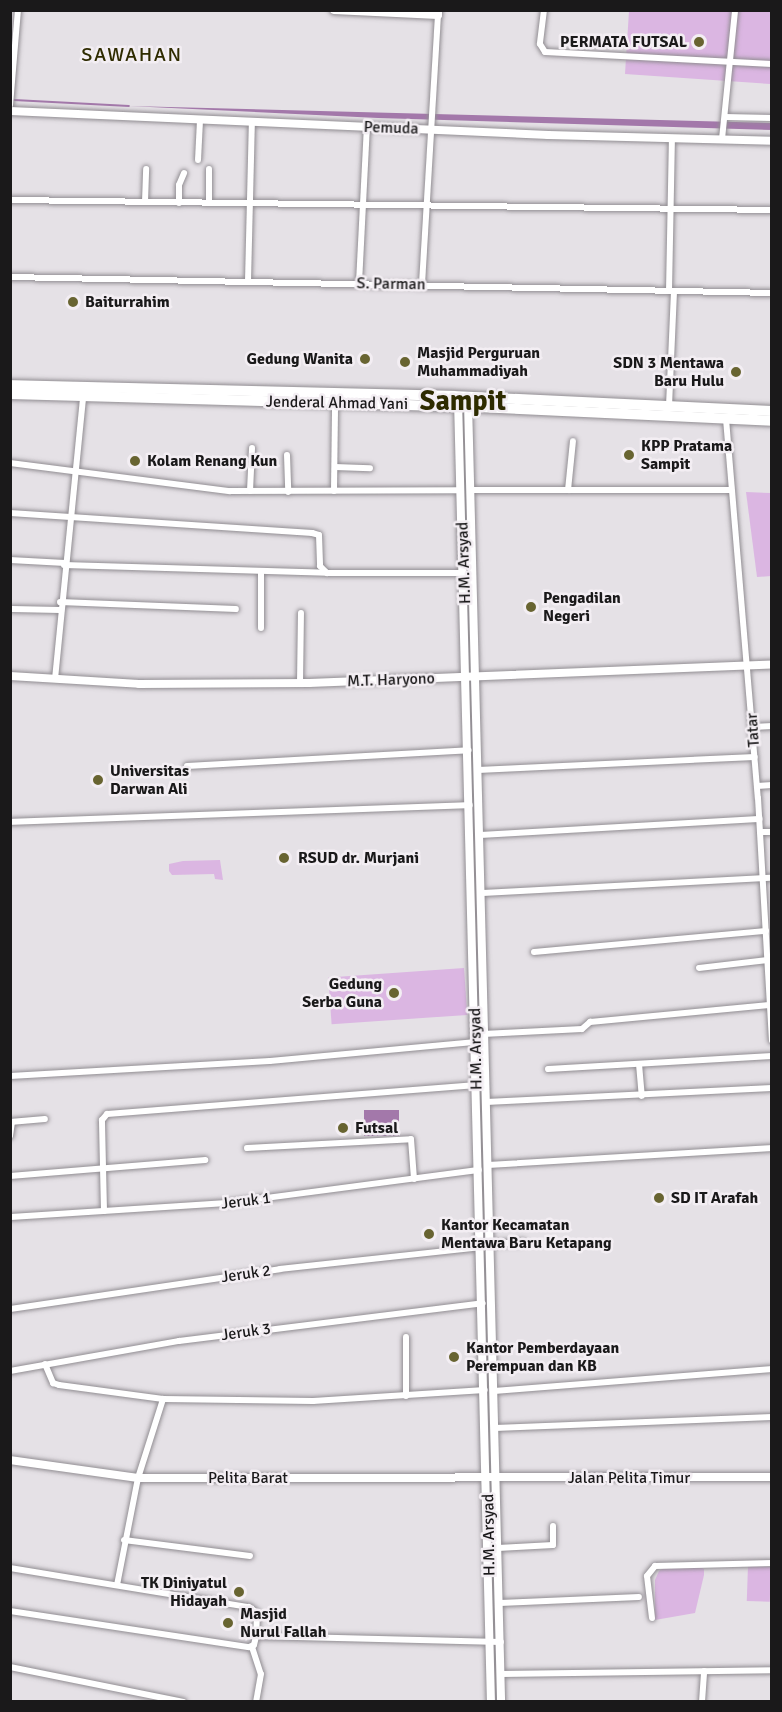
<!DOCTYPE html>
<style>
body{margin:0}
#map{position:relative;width:782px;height:1712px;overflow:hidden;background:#e5e1e6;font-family:Signika,sans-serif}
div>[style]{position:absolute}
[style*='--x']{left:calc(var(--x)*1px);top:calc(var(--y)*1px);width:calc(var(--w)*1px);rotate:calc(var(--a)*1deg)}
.green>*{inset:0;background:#dbb6e2;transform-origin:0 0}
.water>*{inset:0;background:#a378aa;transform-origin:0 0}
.stream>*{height:2px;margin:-1px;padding:0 1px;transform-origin:1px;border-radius:1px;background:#a378aa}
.roads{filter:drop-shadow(0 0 2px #918d92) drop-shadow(0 0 2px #918d92)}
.street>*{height:6px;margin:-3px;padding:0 3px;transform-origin:3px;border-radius:3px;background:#fff}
.secondary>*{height:8px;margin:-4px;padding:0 4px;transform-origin:4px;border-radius:4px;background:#fff}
.highway>*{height:10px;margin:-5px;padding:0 5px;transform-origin:5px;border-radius:5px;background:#fff}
.dots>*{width:16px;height:16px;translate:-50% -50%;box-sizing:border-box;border:3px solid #f3eef3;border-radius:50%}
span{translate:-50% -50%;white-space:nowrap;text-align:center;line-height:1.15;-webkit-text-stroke:5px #f3eef3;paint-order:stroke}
.poi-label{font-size:16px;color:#1a191a;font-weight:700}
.right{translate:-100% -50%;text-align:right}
.left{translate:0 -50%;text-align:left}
.street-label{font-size:16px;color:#1a191a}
.quarter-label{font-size:20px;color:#2e2b00;letter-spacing:1.5px}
.town-label{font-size:28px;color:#2e2b00;font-weight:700}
.frame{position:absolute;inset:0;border:12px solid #1a191a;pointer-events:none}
</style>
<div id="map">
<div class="green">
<div style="clip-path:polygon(629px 11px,771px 11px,771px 84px,625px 74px)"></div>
<div style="clip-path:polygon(746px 492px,771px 493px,771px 576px,757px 577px)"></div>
<div style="clip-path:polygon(220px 860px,223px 880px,215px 879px,214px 874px,172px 875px,169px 871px,169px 864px,183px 861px)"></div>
<div style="left:464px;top:968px;width:47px;height:136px;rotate:86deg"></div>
<div style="clip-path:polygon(698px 1566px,704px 1569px,704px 1575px,695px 1613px,655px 1620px,655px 1580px,659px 1571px,665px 1567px)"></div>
<div style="left:748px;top:1566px;width:23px;height:35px;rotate:2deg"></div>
</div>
<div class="water">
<div style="clip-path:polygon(129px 106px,771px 123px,772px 130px,378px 118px)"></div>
<div style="left:399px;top:1110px;width:26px;height:35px;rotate:90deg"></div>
</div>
<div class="stream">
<div style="--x:14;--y:100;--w:115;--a:3"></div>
</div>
<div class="roads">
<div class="street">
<div style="--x:544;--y:10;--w:34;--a:97"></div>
<div style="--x:540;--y:44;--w:9;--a:58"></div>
<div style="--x:545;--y:52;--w:227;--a:3"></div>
<div style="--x:10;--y:105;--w:95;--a:-85.2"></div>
<div style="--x:725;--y:117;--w:47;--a:1.2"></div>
<div style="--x:722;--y:139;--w:130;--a:-84.2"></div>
<div style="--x:198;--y:160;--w:40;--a:-87.1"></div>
<div style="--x:10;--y:200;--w:762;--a:0.75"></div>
<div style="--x:145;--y:202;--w:33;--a:-88"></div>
<div style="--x:179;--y:203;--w:18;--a:-90"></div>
<div style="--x:179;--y:185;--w:13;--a:-67"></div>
<div style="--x:209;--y:203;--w:34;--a:-90"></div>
<div style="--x:10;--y:277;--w:762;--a:1.2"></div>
<div style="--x:248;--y:281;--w:159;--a:-88.6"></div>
<div style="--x:359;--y:283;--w:156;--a:-87.1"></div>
<div style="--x:422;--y:284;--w:269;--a:-86.6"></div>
<div style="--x:669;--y:291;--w:153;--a:-88.9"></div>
<div style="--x:669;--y:406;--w:115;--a:-87.5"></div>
<div style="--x:726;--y:419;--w:380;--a:85.2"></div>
<div style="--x:758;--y:798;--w:243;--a:86.7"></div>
<div style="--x:287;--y:455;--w:37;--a:88"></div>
<div style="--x:10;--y:463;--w:222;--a:7.3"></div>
<div style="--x:230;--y:491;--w:231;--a:-0.2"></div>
<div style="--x:335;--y:467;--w:35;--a:2"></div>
<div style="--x:471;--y:490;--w:260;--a:0"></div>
<div style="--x:568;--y:490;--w:49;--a:-84.2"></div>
<div style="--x:250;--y:491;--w:43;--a:-87.3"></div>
<div style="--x:334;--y:491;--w:88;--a:-89.3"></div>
<div style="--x:10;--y:513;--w:303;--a:3.8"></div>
<div style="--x:312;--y:533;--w:7;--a:16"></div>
<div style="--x:319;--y:535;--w:31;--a:88"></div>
<div style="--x:320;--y:566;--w:10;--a:45"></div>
<div style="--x:327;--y:573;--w:137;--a:0"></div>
<div style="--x:10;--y:560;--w:55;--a:3.1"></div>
<div style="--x:64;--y:565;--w:263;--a:1.7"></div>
<div style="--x:60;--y:602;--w:176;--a:2.3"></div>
<div style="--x:12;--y:609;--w:48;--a:1.2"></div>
<div style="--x:261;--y:628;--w:55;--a:-90"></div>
<div style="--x:55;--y:679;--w:284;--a:-84.3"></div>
<div style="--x:300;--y:683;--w:70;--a:-89.2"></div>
<div style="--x:753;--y:727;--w:19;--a:-3"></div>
<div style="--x:187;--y:766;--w:282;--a:-3.2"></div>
<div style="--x:478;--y:770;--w:277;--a:-2.7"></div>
<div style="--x:757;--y:786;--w:15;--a:-4"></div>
<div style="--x:10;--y:822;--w:460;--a:-2.1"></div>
<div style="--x:760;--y:832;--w:12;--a:0"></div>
<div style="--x:479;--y:835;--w:281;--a:-3.3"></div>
<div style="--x:481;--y:893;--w:291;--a:-3"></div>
<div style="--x:534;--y:952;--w:233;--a:-5.2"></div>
<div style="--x:699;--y:968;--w:69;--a:-6.6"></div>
<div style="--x:483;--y:1034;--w:99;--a:-2.9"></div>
<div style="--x:582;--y:1029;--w:11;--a:-41"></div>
<div style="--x:590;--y:1022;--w:180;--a:-5.4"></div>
<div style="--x:639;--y:1064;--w:32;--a:85"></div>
<div style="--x:548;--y:1069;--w:224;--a:-3.3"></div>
<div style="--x:10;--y:1076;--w:260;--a:-3.3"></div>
<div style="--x:270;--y:1061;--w:207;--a:-5.3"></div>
<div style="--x:486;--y:1102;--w:286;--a:-2.8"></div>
<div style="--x:10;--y:1122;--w:35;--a:-5"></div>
<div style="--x:10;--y:1136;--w:14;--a:-82"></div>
<div style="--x:247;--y:1148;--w:164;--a:-3.1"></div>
<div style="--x:411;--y:1139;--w:40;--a:85.7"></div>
<div style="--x:488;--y:1165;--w:285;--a:-3.4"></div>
<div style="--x:10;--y:1176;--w:196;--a:-4.7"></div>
<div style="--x:104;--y:1211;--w:91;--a:-91.3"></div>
<div style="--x:102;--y:1120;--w:8;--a:-50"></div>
<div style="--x:107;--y:1114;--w:371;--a:-4.5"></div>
<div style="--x:10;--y:1217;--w:218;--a:-3.7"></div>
<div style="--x:228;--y:1203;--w:253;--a:-7.5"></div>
<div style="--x:488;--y:1244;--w:35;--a:-3"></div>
<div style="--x:10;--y:1309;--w:273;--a:-8.4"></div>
<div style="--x:280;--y:1269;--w:202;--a:-6.2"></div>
<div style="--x:406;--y:1337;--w:59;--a:90"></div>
<div style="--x:45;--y:1364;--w:21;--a:67"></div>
<div style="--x:53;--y:1383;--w:6;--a:18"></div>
<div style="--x:59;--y:1385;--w:105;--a:7.7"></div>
<div style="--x:163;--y:1399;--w:150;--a:0.8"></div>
<div style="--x:313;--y:1401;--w:172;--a:-3.7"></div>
<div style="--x:10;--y:1371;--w:172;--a:-10.1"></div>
<div style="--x:179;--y:1341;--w:306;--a:-7.1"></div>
<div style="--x:494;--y:1391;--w:279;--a:-4.5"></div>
<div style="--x:495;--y:1428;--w:277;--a:-2.3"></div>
<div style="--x:124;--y:1540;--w:127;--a:7.2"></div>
<div style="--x:498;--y:1548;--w:55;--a:-3.1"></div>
<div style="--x:553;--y:1545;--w:19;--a:-90"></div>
<div style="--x:10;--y:1568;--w:242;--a:9.3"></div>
<div style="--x:249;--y:1607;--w:10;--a:37"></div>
<div style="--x:257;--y:1613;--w:23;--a:92"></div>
<div style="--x:256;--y:1636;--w:245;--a:1.4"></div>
<div style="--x:117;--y:1585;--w:109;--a:-78.9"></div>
<div style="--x:138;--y:1478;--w:83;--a:-72.4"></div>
<div style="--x:500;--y:1603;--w:139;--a:-2.5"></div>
<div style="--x:10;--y:1611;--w:242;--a:8.6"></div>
<div style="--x:249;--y:1647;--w:5;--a:-22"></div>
<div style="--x:254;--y:1645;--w:9;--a:-77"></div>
<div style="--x:652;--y:1618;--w:42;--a:-96.8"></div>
<div style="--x:647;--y:1576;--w:13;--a:-51"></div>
<div style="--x:655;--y:1566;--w:117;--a:-1.5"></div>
<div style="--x:252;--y:1647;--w:28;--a:72"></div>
<div style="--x:261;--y:1674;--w:28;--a:100"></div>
<div style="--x:10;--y:1667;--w:177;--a:11.4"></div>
<div style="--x:501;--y:1674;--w:271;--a:-0.8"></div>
<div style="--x:702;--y:1702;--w:31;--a:-86"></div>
</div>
<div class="secondary">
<div style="--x:334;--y:10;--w:104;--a:2.8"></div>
<div style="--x:438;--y:15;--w:5;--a:-90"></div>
<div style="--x:10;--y:111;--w:539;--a:2.55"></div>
<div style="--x:548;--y:135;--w:224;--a:1.5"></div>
<div style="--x:458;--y:400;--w:1302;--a:88.55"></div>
<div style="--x:468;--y:403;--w:1299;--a:88.54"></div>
<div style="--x:10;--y:676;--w:129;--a:3.5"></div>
<div style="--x:139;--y:684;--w:170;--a:-0.3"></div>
<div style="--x:309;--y:683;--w:463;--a:-2.3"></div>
<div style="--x:10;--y:1460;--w:129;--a:8"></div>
<div style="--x:138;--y:1478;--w:634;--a:-0.09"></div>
</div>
<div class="highway">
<div style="--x:10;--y:385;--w:443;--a:1.4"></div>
<div style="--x:453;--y:396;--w:319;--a:2.7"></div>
<div style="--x:10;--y:394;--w:468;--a:1.6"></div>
<div style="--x:478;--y:407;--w:294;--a:2.7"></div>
</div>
</div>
<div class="dots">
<div style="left:699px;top:42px;background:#686431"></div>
<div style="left:73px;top:302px;background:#686431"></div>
<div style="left:365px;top:359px;background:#686431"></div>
<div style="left:405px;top:362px;background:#686431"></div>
<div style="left:736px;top:372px;background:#686431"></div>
<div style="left:629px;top:455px;background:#686431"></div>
<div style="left:135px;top:461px;background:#686431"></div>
<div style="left:531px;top:607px;background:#686431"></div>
<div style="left:98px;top:780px;background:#686431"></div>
<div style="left:284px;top:858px;background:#686431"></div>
<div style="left:394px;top:993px;background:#686431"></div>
<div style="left:343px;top:1128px;background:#686431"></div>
<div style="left:659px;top:1198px;background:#686431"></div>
<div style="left:429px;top:1234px;background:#686431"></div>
<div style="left:454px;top:1357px;background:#686431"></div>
<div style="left:239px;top:1592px;background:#686431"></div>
<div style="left:228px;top:1623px;background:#686431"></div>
</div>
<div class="poi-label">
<span class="right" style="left:687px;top:42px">PERMATA FUTSAL</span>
<span class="left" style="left:85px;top:302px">Baiturrahim</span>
<span class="left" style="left:417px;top:362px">Masjid Perguruan<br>Muhammadiyah</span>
<span class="right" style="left:353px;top:359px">Gedung Wanita</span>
<span class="right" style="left:724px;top:372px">SDN 3 Mentawa<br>Baru Hulu</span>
<span class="left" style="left:641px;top:455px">KPP Pratama<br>Sampit</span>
<span class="left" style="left:147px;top:461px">Kolam Renang Kun</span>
<span class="left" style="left:543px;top:607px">Pengadilan<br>Negeri</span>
<span class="left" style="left:110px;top:780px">Universitas<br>Darwan Ali</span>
<span class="left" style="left:298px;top:858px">RSUD dr. Murjani</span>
<span class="right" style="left:382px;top:993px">Gedung<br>Serba Guna</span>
<span class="left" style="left:355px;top:1128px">Futsal</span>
<span class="left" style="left:671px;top:1198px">SD IT Arafah</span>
<span class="left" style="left:441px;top:1234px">Kantor Kecamatan<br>Mentawa Baru Ketapang</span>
<span class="left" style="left:466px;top:1357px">Kantor Pemberdayaan<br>Perempuan dan KB</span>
<span class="right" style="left:227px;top:1592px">TK Diniyatul<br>Hidayah</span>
<span class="left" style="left:240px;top:1623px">Masjid<br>Nurul Fallah</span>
</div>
<div class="street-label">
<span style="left:391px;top:128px;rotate:2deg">Pemuda</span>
<span style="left:391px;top:284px;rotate:1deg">S. Parman</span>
<span style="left:337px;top:403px;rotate:1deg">Jenderal Ahmad Yani</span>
<span style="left:464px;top:563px;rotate:-92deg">H.M. Arsyad</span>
<span style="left:391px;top:680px;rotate:-2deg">M.T. Haryono</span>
<span style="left:753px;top:730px;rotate:-94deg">Tatar</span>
<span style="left:476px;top:1049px;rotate:-91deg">H.M. Arsyad</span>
<span style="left:246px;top:1201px;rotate:-7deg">Jeruk 1</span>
<span style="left:246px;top:1274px;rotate:-8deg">Jeruk 2</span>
<span style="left:246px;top:1332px;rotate:-8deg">Jeruk 3</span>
<span style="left:248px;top:1478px">Pelita Barat</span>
<span style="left:629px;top:1478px">Jalan Pelita Timur</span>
<span style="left:489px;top:1535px;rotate:-91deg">H.M. Arsyad</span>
</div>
<div class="quarter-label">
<span style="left:132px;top:54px">SAWAHAN</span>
</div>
<div class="town-label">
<span style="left:463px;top:401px">Sampit</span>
</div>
<div class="frame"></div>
</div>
